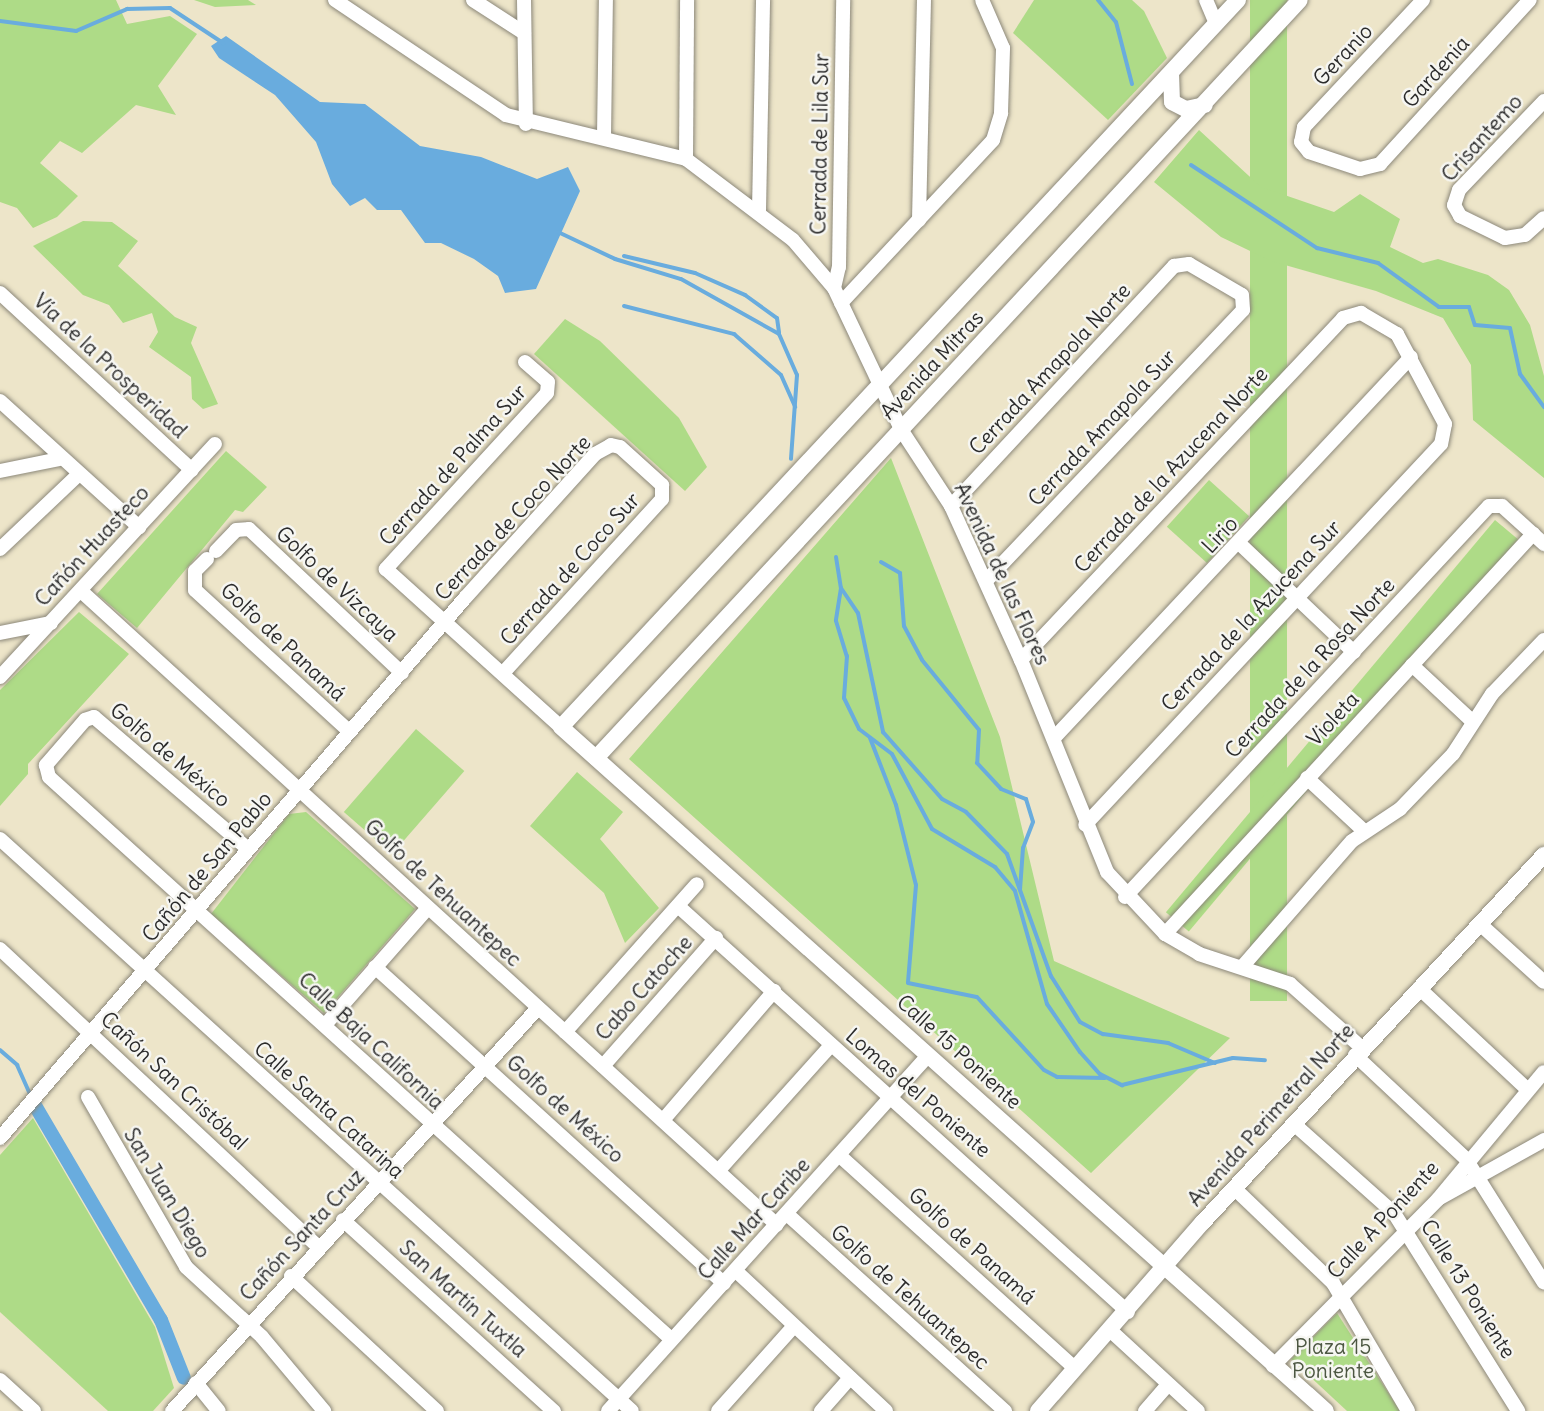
<!DOCTYPE html>
<meta charset="utf-8">
<style>
body{margin:0}
#map{position:relative;width:1544px;height:1411px;overflow:hidden;background:#ede5c9;font-family:Delius,sans-serif}
div>[style]{position:absolute}
[style*='--x']{left:calc(var(--x)*1px);top:calc(var(--y)*1px);width:calc(var(--w)*1px);rotate:calc(var(--a)*1deg)}
.green>*{inset:0;background:#aedb87;transform-origin:0 0}
.water>*{inset:0;background:#69acde}
.stream>*{height:4px;margin:-2px;padding:0 2px;transform-origin:2px;border-radius:2px;background:#69acde}
.canal>*{height:14px;margin:-7px;padding:0 7px;transform-origin:7px;border-radius:7px;background:#69acde}
.roads{filter:drop-shadow(0 0 2px #8c887a) drop-shadow(0 0 2px #8c887a)}
.minor>*{height:14px;margin:-7px;padding:0 7px;transform-origin:7px;border-radius:7px;background:#fff}
.tertiary>*{height:16px;margin:-8px;padding:0 8px;transform-origin:8px;border-radius:8px;background:#fff}
span{translate:-50% -50%;white-space:nowrap;text-align:center;line-height:1.15;-webkit-text-stroke:5px #f6f6f2;paint-order:stroke}
.street-label{font-size:21px;color:#2b2b2b}
.park-label{font-size:21px;color:#4c5742}
</style>
<div id="map">
<div class="green">
<div style="clip-path:polygon(0 0,116px 0,127px 24px,170px 16px,197px 34px,158px 86px,176px 115px,136px 105px,82px 153px,60px 141px,40px 163px,78px 196px,57px 217px,33px 228px,17px 208px,0 202px)"></div>
<div style="clip-path:polygon(194px 0,248px 0,256px 5px,215px 7px)"></div>
<div style="clip-path:polygon(1034px 0,1132px 0,1144px 11px,1167px 58px,1108px 120px,1013px 33px)"></div>
<div style="left:1250px;top:0;width:37px;height:1001px"></div>
<div style="clip-path:polygon(1199px 130px,1261px 187px,1334px 212px,1360px 194px,1400px 219px,1390px 247px,1423px 263px,1438px 259px,1488px 275px,1509px 290px,1530px 325px,1544px 376px,1544px 478px,1473px 420px,1471px 365px,1443px 318px,1376px 291px,1271px 261px,1221px 237px,1154px 182px)"></div>
<div style="clip-path:polygon(83px 221px,112px 222px,138px 241px,118px 266px,175px 317px,197px 327px,191px 343px,218px 404px,203px 409px,192px 399px,191px 377px,149px 347px,158px 332px,152px 313px,123px 323px,109px 305px,83px 295px,33px 246px)"></div>
<div style="clip-path:polygon(565px 319px,600px 341px,679px 418px,707px 467px,685px 491px,534px 354px)"></div>
<div style="clip-path:polygon(226px 451px,267px 487px,243px 512px,235px 510px,137px 628px,97px 594px)"></div>
<div style="clip-path:polygon(891px 458px,1000px 737px,1054px 961px,1230px 1038px,1091px 1173px,629px 759px)"></div>
<div style="left:1209px;top:480px;width:54px;height:63px;rotate:42deg"></div>
<div style="left:1495px;top:520px;width:30px;height:512px;rotate:40deg"></div>
<div style="clip-path:polygon(79px 612px,129px 654px,28px 764px,28px 774px,0 806px,0 690px)"></div>
<div style="left:416px;top:729px;width:64px;height:110px;rotate:41deg"></div>
<div style="clip-path:polygon(577px 772px,623px 812px,600px 839px,659px 908px,625px 943px,604px 893px,530px 826px)"></div>
<div style="clip-path:polygon(306px 812px,415px 909px,324px 1013px,211px 914px,289px 814px)"></div>
<div style="clip-path:polygon(33px 1118px,155px 1327px,174px 1388px,153px 1411px,108px 1411px,0 1312px,0 1155px)"></div>
<div style="clip-path:polygon(1337px 1313px,1400px 1411px,1347px 1411px,1291px 1359px)"></div>
</div>
<div class="water">
<div style="clip-path:polygon(226px 36px,320px 102px,365px 104px,420px 146px,481px 157px,537px 179px,568px 167px,580px 191px,536px 289px,505px 293px,498px 276px,474px 259px,441px 243px,425px 243px,401px 210px,377px 210px,365px 198px,350px 206px,332px 184px,316px 142px,275px 95px,219px 58px,211px 46px)"></div>
</div>
<div class="stream">
<div style="--x:1098;--y:0;--w:28;--a:51"></div>
<div style="--x:1116;--y:22;--w:64;--a:75.5"></div>
<div style="--x:0;--y:21;--w:77;--a:7.5"></div>
<div style="--x:76;--y:31;--w:56;--a:-23.3"></div>
<div style="--x:127;--y:9;--w:43;--a:-1.3"></div>
<div style="--x:170;--y:8;--w:64;--a:33.4"></div>
<div style="--x:1191;--y:165;--w:151;--a:33.4"></div>
<div style="--x:1317;--y:248;--w:63;--a:13.8"></div>
<div style="--x:1378;--y:263;--w:75;--a:35.8"></div>
<div style="--x:1439;--y:307;--w:30;--a:0"></div>
<div style="--x:1469;--y:307;--w:19;--a:72"></div>
<div style="--x:1475;--y:325;--w:35;--a:5"></div>
<div style="--x:1510;--y:328;--w:47;--a:77.7"></div>
<div style="--x:1520;--y:374;--w:41;--a:54"></div>
<div style="--x:558;--y:232;--w:63;--a:25.3"></div>
<div style="--x:615;--y:259;--w:69;--a:16.9"></div>
<div style="--x:681;--y:279;--w:112;--a:29.3"></div>
<div style="--x:779;--y:334;--w:45;--a:66.3"></div>
<div style="--x:797;--y:375;--w:84;--a:94.1"></div>
<div style="--x:624;--y:256;--w:73;--a:13.5"></div>
<div style="--x:695;--y:273;--w:55;--a:23.7"></div>
<div style="--x:745;--y:295;--w:39;--a:36"></div>
<div style="--x:777;--y:318;--w:15;--a:82"></div>
<div style="--x:624;--y:306;--w:114;--a:14.3"></div>
<div style="--x:734;--y:334;--w:62;--a:41.1"></div>
<div style="--x:781;--y:375;--w:35;--a:66"></div>
<div style="--x:836;--y:557;--w:31;--a:81"></div>
<div style="--x:841;--y:588;--w:33;--a:99"></div>
<div style="--x:836;--y:621;--w:37;--a:73"></div>
<div style="--x:847;--y:656;--w:42;--a:94.1"></div>
<div style="--x:844;--y:698;--w:34;--a:64"></div>
<div style="--x:859;--y:729;--w:41;--a:37.1"></div>
<div style="--x:892;--y:754;--w:85;--a:61.9"></div>
<div style="--x:932;--y:829;--w:74;--a:31.1"></div>
<div style="--x:995;--y:867;--w:31;--a:50"></div>
<div style="--x:1015;--y:891;--w:117;--a:74.2"></div>
<div style="--x:1047;--y:1004;--w:58;--a:55.5"></div>
<div style="--x:1080;--y:1052;--w:30;--a:48"></div>
<div style="--x:1100;--y:1074;--w:25;--a:27"></div>
<div style="--x:1122;--y:1085;--w:114;--a:-13.7"></div>
<div style="--x:1233;--y:1058;--w:32;--a:4"></div>
<div style="--x:881;--y:562;--w:22;--a:30"></div>
<div style="--x:900;--y:573;--w:53;--a:85.7"></div>
<div style="--x:904;--y:626;--w:38;--a:62"></div>
<div style="--x:922;--y:660;--w:90;--a:50.8"></div>
<div style="--x:979;--y:730;--w:33;--a:93"></div>
<div style="--x:977;--y:763;--w:35;--a:47"></div>
<div style="--x:1001;--y:789;--w:27;--a:22"></div>
<div style="--x:1026;--y:799;--w:24;--a:73"></div>
<div style="--x:1033;--y:822;--w:28;--a:111"></div>
<div style="--x:1023;--y:848;--w:42;--a:94.1"></div>
<div style="--x:841;--y:588;--w:30;--a:56"></div>
<div style="--x:858;--y:613;--w:122;--a:78.1"></div>
<div style="--x:883;--y:732;--w:89;--a:48.6"></div>
<div style="--x:942;--y:799;--w:27;--a:28"></div>
<div style="--x:966;--y:812;--w:59;--a:45.7"></div>
<div style="--x:1007;--y:854;--w:130;--a:70.2"></div>
<div style="--x:1051;--y:976;--w:54;--a:57.8"></div>
<div style="--x:1080;--y:1022;--w:26;--a:28"></div>
<div style="--x:1103;--y:1034;--w:66;--a:7.9"></div>
<div style="--x:1168;--y:1043;--w:51;--a:23.1"></div>
<div style="--x:870;--y:738;--w:72;--a:68.8"></div>
<div style="--x:896;--y:805;--w:82;--a:76"></div>
<div style="--x:916;--y:885;--w:98;--a:94.7"></div>
<div style="--x:908;--y:983;--w:70;--a:11.5"></div>
<div style="--x:977;--y:997;--w:99;--a:47.5"></div>
<div style="--x:1044;--y:1070;--w:15;--a:28"></div>
<div style="--x:1057;--y:1077;--w:48;--a:1.2"></div>
<div style="--x:0;--y:1050;--w:23;--a:41"></div>
<div style="--x:17;--y:1065;--w:34;--a:66"></div>
</div>
<div class="canal">
<div style="--x:33;--y:1102;--w:253;--a:59.6"></div>
<div style="--x:161;--y:1320;--w:62;--a:68.4"></div>
</div>
<div class="roads">
<div class="minor">
<div style="--x:335;--y:0;--w:206;--a:33.9"></div>
<div style="--x:506;--y:115;--w:185;--a:13.7"></div>
<div style="--x:686;--y:159;--w:134;--a:37.1"></div>
<div style="--x:793;--y:240;--w:63;--a:49.5"></div>
<div style="--x:834;--y:288;--w:158;--a:64.6"></div>
<div style="--x:902;--y:431;--w:90;--a:56.8"></div>
<div style="--x:951;--y:506;--w:169;--a:65.6"></div>
<div style="--x:1021;--y:660;--w:229;--a:67.9"></div>
<div style="--x:1107;--y:872;--w:85;--a:46.9"></div>
<div style="--x:1165;--y:934;--w:39;--a:30"></div>
<div style="--x:1199;--y:954;--w:96;--a:18.2"></div>
<div style="--x:1290;--y:984;--w:96;--a:41.6"></div>
<div style="--x:473;--y:0;--w:61;--a:32.9"></div>
<div style="--x:524;--y:0;--w:124;--a:89.1"></div>
<div style="--x:1206;--y:0;--w:25;--a:67"></div>
<div style="--x:1423;--y:0;--w:174;--a:133.1"></div>
<div style="--x:1304;--y:127;--w:15;--a:101"></div>
<div style="--x:1301;--y:142;--w:13;--a:51"></div>
<div style="--x:1309;--y:152;--w:54;--a:18.4"></div>
<div style="--x:1360;--y:169;--w:21;--a:-14"></div>
<div style="--x:1380;--y:164;--w:222;--a:-47.6"></div>
<div style="--x:1544;--y:101;--w:123;--a:133.7"></div>
<div style="--x:1459;--y:190;--w:16;--a:108"></div>
<div style="--x:1454;--y:205;--w:13;--a:61"></div>
<div style="--x:1460;--y:216;--w:50;--a:26.1"></div>
<div style="--x:1505;--y:238;--w:20;--a:-9"></div>
<div style="--x:1525;--y:235;--w:25;--a:-42"></div>
<div style="--x:604;--y:137;--w:137;--a:-89.2"></div>
<div style="--x:686;--y:159;--w:159;--a:-89.6"></div>
<div style="--x:759;--y:211;--w:211;--a:-88.9"></div>
<div style="--x:919;--y:220;--w:220;--a:-88.7"></div>
<div style="--x:834;--y:288;--w:22;--a:-77"></div>
<div style="--x:839;--y:267;--w:267;--a:-89.1"></div>
<div style="--x:0;--y:293;--w:261;--a:42.7"></div>
<div style="--x:841;--y:303;--w:223;--a:-47"></div>
<div style="--x:993;--y:140;--w:28;--a:-73"></div>
<div style="--x:1001;--y:113;--w:65;--a:-88.2"></div>
<div style="--x:1003;--y:48;--w:52;--a:-113.6"></div>
<div style="--x:525;--y:362;--w:30;--a:41"></div>
<div style="--x:548;--y:382;--w:11;--a:95"></div>
<div style="--x:547;--y:393;--w:239;--a:132.5"></div>
<div style="--x:386;--y:569;--w:236;--a:42.1"></div>
<div style="--x:0;--y:401;--w:188;--a:42.2"></div>
<div style="--x:0;--y:471;--w:60;--a:-11.5"></div>
<div style="--x:951;--y:506;--w:328;--a:-47.1"></div>
<div style="--x:1174;--y:266;--w:15;--a:-8"></div>
<div style="--x:1189;--y:264;--w:61;--a:30.3"></div>
<div style="--x:1242;--y:295;--w:15;--a:86"></div>
<div style="--x:1243;--y:310;--w:373;--a:133.5"></div>
<div style="--x:1240;--y:544;--w:157;--a:43.5"></div>
<div style="--x:0;--y:549;--w:108;--a:-43.5"></div>
<div style="--x:216;--y:551;--w:29;--a:-46"></div>
<div style="--x:236;--y:530;--w:13;--a:-4"></div>
<div style="--x:249;--y:529;--w:210;--a:43.3"></div>
<div style="--x:207;--y:559;--w:17;--a:135"></div>
<div style="--x:195;--y:571;--w:19;--a:90"></div>
<div style="--x:195;--y:590;--w:210;--a:42.5"></div>
<div style="--x:81;--y:591;--w:941;--a:42.33"></div>
<div style="--x:0;--y:633;--w:52;--a:-11.1"></div>
<div style="--x:1021;--y:660;--w:470;--a:-46.7"></div>
<div style="--x:1343;--y:318;--w:19;--a:-16"></div>
<div style="--x:1361;--y:313;--w:42;--a:30.3"></div>
<div style="--x:1397;--y:334;--w:102;--a:61.9"></div>
<div style="--x:1445;--y:424;--w:20;--a:101"></div>
<div style="--x:1441;--y:444;--w:521;--a:133.06"></div>
<div style="--x:1412;--y:665;--w:83;--a:43.1"></div>
<div style="--x:0;--y:677;--w:317;--a:-47.3"></div>
<div style="--x:1054;--y:738;--w:522;--a:-46.86"></div>
<div style="--x:1307;--y:778;--w:78;--a:42.9"></div>
<div style="--x:0;--y:839;--w:852;--a:42.15"></div>
<div style="--x:248;--y:849;--w:203;--a:-139.4"></div>
<div style="--x:94;--y:717;--w:9;--a:162"></div>
<div style="--x:85;--y:720;--w:60;--a:130.9"></div>
<div style="--x:46;--y:765;--w:12;--a:76"></div>
<div style="--x:49;--y:777;--w:838;--a:42.1"></div>
<div style="--x:1125;--y:897;--w:534;--a:-47.05"></div>
<div style="--x:1489;--y:506;--w:13;--a:0"></div>
<div style="--x:1502;--y:506;--w:57;--a:42.1"></div>
<div style="--x:678;--y:906;--w:606;--a:42.06"></div>
<div style="--x:1480;--y:924;--w:86;--a:42.2"></div>
<div style="--x:1165;--y:934;--w:544;--a:-47.39"></div>
<div style="--x:0;--y:949;--w:434;--a:43.1"></div>
<div style="--x:375;--y:967;--w:471;--a:42.2"></div>
<div style="--x:1242;--y:967;--w:167;--a:-48.9"></div>
<div style="--x:1352;--y:841;--w:58;--a:-33.7"></div>
<div style="--x:1400;--y:809;--w:76;--a:-46.1"></div>
<div style="--x:1453;--y:754;--w:72;--a:-57"></div>
<div style="--x:1492;--y:694;--w:75;--a:-46.1"></div>
<div style="--x:1419;--y:988;--w:149;--a:43.1"></div>
<div style="--x:325;--y:1025;--w:153;--a:-48.7"></div>
<div style="--x:565;--y:1032;--w:198;--a:-48.3"></div>
<div style="--x:1355;--y:1055;--w:152;--a:43.1"></div>
<div style="--x:1466;--y:1159;--w:146;--a:57.8"></div>
<div style="--x:603;--y:1066;--w:171;--a:-48.6"></div>
<div style="--x:88;--y:1097;--w:196;--a:60"></div>
<div style="--x:186;--y:1267;--w:103;--a:42.6"></div>
<div style="--x:262;--y:1337;--w:97;--a:50"></div>
<div style="--x:664;--y:1119;--w:169;--a:-49.3"></div>
<div style="--x:1294;--y:1124;--w:134;--a:41.7"></div>
<div style="--x:1394;--y:1213;--w:234;--a:57.9"></div>
<div style="--x:0;--y:1138;--w:713;--a:-49.27"></div>
<div style="--x:465;--y:598;--w:194;--a:-47.9"></div>
<div style="--x:595;--y:454;--w:18;--a:-29"></div>
<div style="--x:611;--y:445;--w:9;--a:13"></div>
<div style="--x:620;--y:447;--w:57;--a:42.1"></div>
<div style="--x:662;--y:485;--w:14;--a:90"></div>
<div style="--x:662;--y:499;--w:236;--a:132.4"></div>
<div style="--x:840;--y:1156;--w:316;--a:42.1"></div>
<div style="--x:719;--y:1170;--w:168;--a:-48.1"></div>
<div style="--x:1234;--y:1188;--w:137;--a:43.8"></div>
<div style="--x:1333;--y:1283;--w:148;--a:59.6"></div>
<div style="--x:1440;--y:1198;--w:119;--a:-29.1"></div>
<div style="--x:787;--y:1214;--w:294;--a:42.1"></div>
<div style="--x:343;--y:1220;--w:285;--a:42.2"></div>
<div style="--x:736;--y:1271;--w:205;--a:43"></div>
<div style="--x:291;--y:1276;--w:199;--a:42.8"></div>
<div style="--x:1111;--y:1331;--w:118;--a:42.6"></div>
<div style="--x:1273;--y:1366;--w:235;--a:-45.3"></div>
<div style="--x:1438;--y:1199;--w:165;--a:-50.2"></div>
<div style="--x:0;--y:1380;--w:46;--a:42.4"></div>
<div style="--x:196;--y:1383;--w:36;--a:51"></div>
<div style="--x:172;--y:1411;--w:544;--a:-47.75"></div>
<div style="--x:608;--y:1411;--w:479;--a:-48"></div>
<div style="--x:718;--y:1411;--w:113;--a:-48.2"></div>
<div style="--x:821;--y:1411;--w:44;--a:-48.7"></div>
<div style="--x:1145;--y:1411;--w:35;--a:-49"></div>
</div>
<div class="tertiary">
<div style="--x:1238;--y:0;--w:993;--a:132.96"></div>
<div style="--x:561;--y:727;--w:1026;--a:41.8"></div>
<div style="--x:1171;--y:73;--w:29;--a:88"></div>
<div style="--x:1172;--y:102;--w:16;--a:27"></div>
<div style="--x:1186;--y:109;--w:19;--a:-12"></div>
<div style="--x:596;--y:758;--w:1034;--a:-47.12"></div>
<div style="--x:1038;--y:1411;--w:251;--a:-48.9"></div>
<div style="--x:1203;--y:1222;--w:501;--a:-47.1"></div>
</div>
</div>
<div class="street-label">
<span style="left:1343px;top:55px;rotate:-47deg">Geranio</span>
<span style="left:1436px;top:72px;rotate:-48deg">Gardenia</span>
<span style="left:1482px;top:138px;rotate:-48deg">Crisantemo</span>
<span style="left:820px;top:144px;rotate:-89deg">Cerrada de Lila Sur</span>
<span style="left:932px;top:365px;rotate:-47deg">Avenida Mitras</span>
<span style="left:110px;top:366px;rotate:43deg">Vía de la Prosperidad</span>
<span style="left:1050px;top:369px;rotate:-47deg">Cerrada Amapola Norte</span>
<span style="left:1102px;top:428px;rotate:-47deg">Cerrada Amapola Sur</span>
<span style="left:453px;top:465px;rotate:-48deg">Cerrada de Palma Sur</span>
<span style="left:1171px;top:470px;rotate:-47deg">Cerrada de la Azucena Norte</span>
<span style="left:513px;top:518px;rotate:-47deg">Cerrada de Coco Norte</span>
<span style="left:1220px;top:535px;rotate:-47deg">Lirio</span>
<span style="left:92px;top:546px;rotate:-47deg">Cañón Huasteco</span>
<span style="left:570px;top:569px;rotate:-48deg">Cerrada de Coco Sur</span>
<span style="left:1002px;top:574px;rotate:65deg">Avenida de las Flores</span>
<span style="left:337px;top:584px;rotate:43deg">Golfo de Vizcaya</span>
<span style="left:1251px;top:616px;rotate:-47deg">Cerrada de la Azucena Sur</span>
<span style="left:283px;top:642px;rotate:43deg">Golfo de Panamá</span>
<span style="left:1310px;top:668px;rotate:-47deg">Cerrada de la Rosa Norte</span>
<span style="left:1333px;top:719px;rotate:-47deg">Violeta</span>
<span style="left:170px;top:755px;rotate:40deg">Golfo de México</span>
<span style="left:207px;top:867px;rotate:-50deg">Cañón de San Pablo</span>
<span style="left:443px;top:893px;rotate:43deg">Golfo de Tehuantepec</span>
<span style="left:644px;top:988px;rotate:-48deg">Cabo Catoche</span>
<span style="left:371px;top:1041px;rotate:43deg">Calle Baja California</span>
<span style="left:959px;top:1052px;rotate:42deg">Calle 15 Poniente</span>
<span style="left:174px;top:1081px;rotate:43deg">Cañón San Cristóbal</span>
<span style="left:918px;top:1093px;rotate:41deg">Lomas del Poniente</span>
<span style="left:565px;top:1109px;rotate:42deg">Golfo de México</span>
<span style="left:329px;top:1110px;rotate:42deg">Calle Santa Catarina</span>
<span style="left:1271px;top:1115px;rotate:-48deg">Avenida Perimetral Norte</span>
<span style="left:167px;top:1193px;rotate:59deg">San Juan Diego</span>
<span style="left:754px;top:1219px;rotate:-48deg">Calle Mar Caribe</span>
<span style="left:1383px;top:1220px;rotate:-47deg">Calle A Poniente</span>
<span style="left:302px;top:1235px;rotate:-47deg">Cañón Santa Cruz</span>
<span style="left:972px;top:1246px;rotate:42deg">Golfo de Panamá</span>
<span style="left:1468px;top:1289px;rotate:58deg">Calle 13 Poniente</span>
<span style="left:910px;top:1297px;rotate:42deg">Golfo de Tehuantepec</span>
<span style="left:463px;top:1299px;rotate:42deg">San Martín Tuxtla</span>
</div>
<div class="park-label">
<span style="left:1333px;top:1359px">Plaza 15<br>Poniente</span>
</div>
</div>
